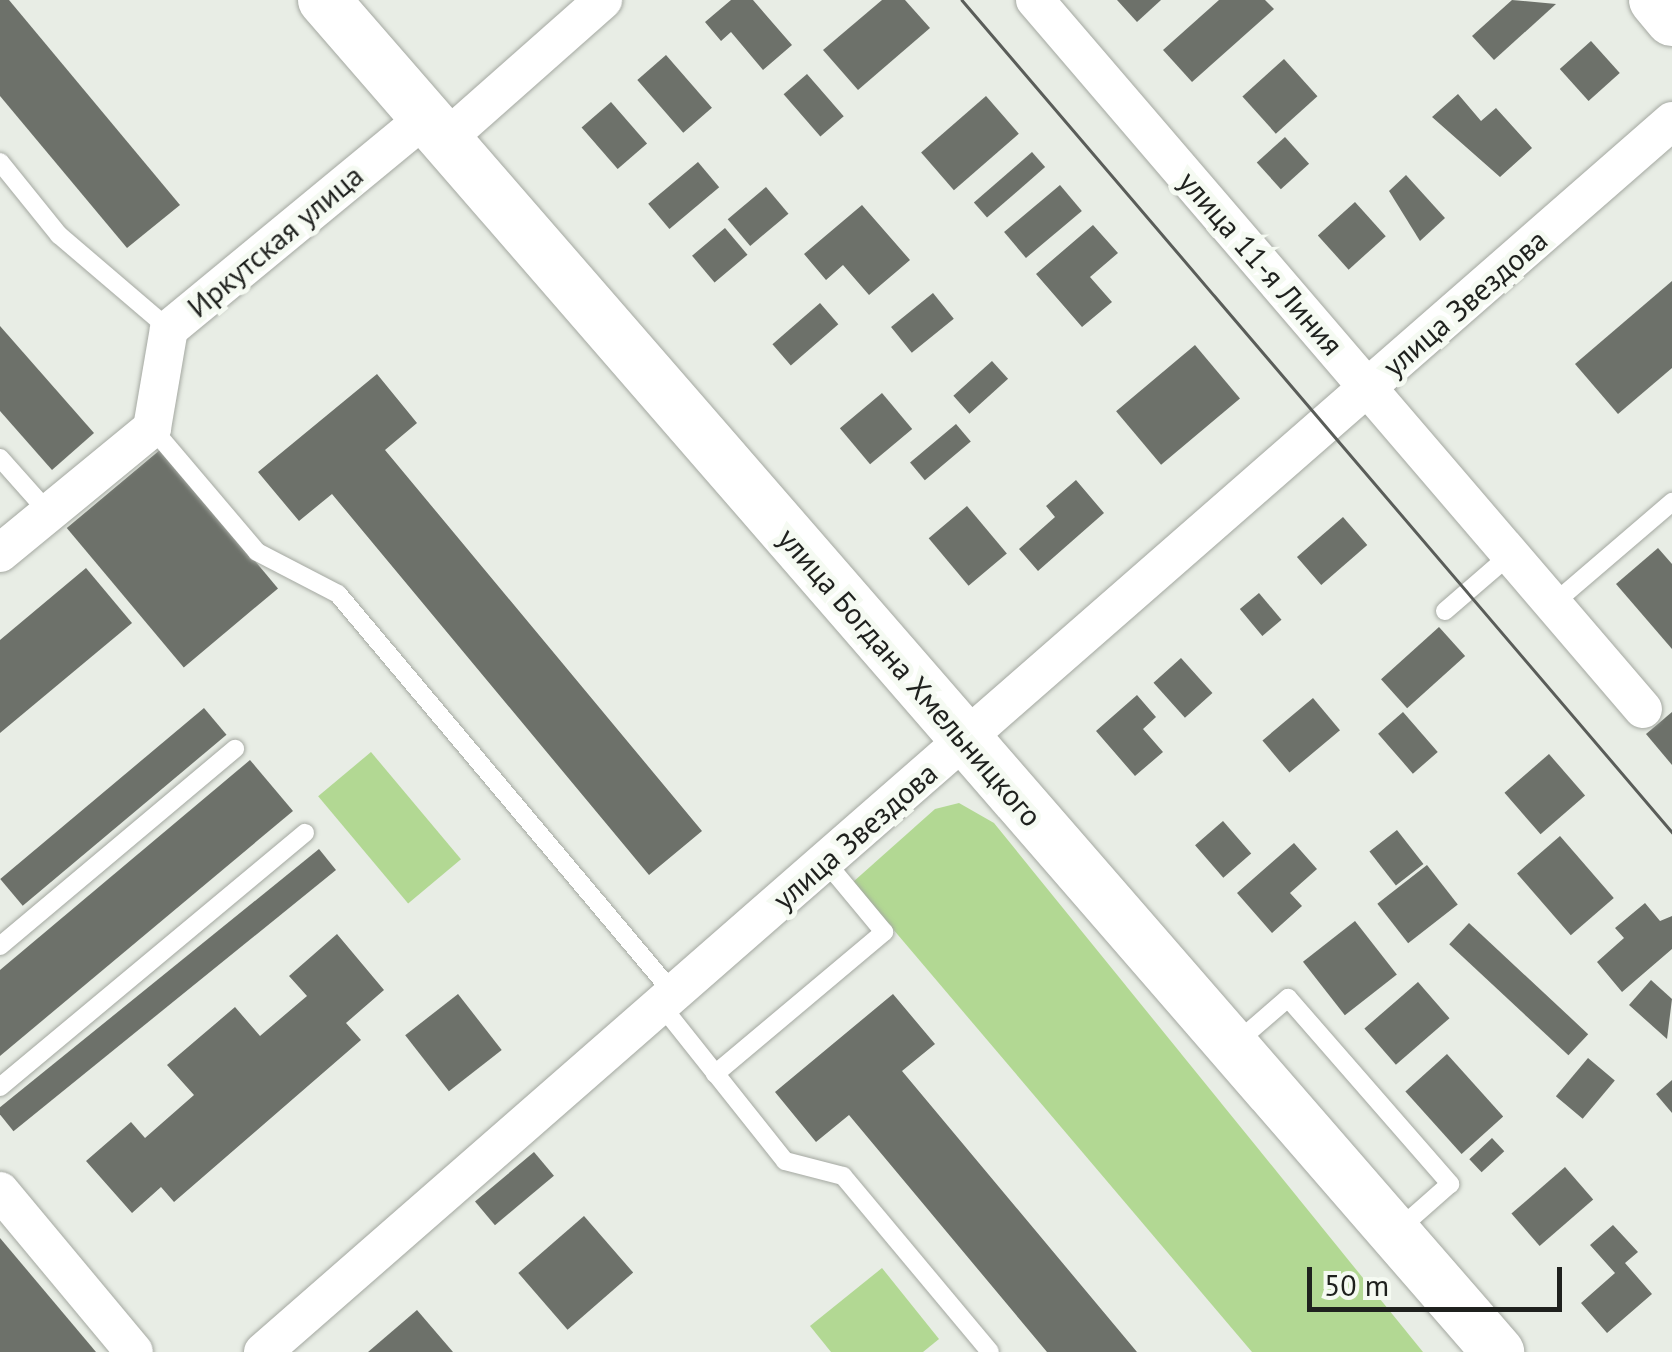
<!DOCTYPE html>
<meta charset="utf-8">
<style>
body{margin:0}
#map{position:relative;width:1672px;height:1352px;overflow:hidden;background:#e8ede5;font-family:"PT Sans",sans-serif}
div>[style]{position:absolute}
[style*='--x']{left:calc(var(--x)*1px);top:calc(var(--y)*1px);width:calc(var(--w)*1px);rotate:calc(var(--a)*1deg)}
.green>*{inset:0;background:#b2d893;transform-origin:0 0}
.building>*{inset:0;background:#6d716a;transform-origin:0 0}
.roads{filter:drop-shadow(0 0 2px #a4a8a1) drop-shadow(0 0 2px #a4a8a1)}
.service>*{height:18px;margin:-9px;padding:0 9px;transform-origin:9px;border-radius:9px;background:#fff}
.minor>*{height:38px;margin:-19px;padding:0 19px;transform-origin:19px;border-radius:19px;background:#fff}
.secondary>*{height:52px;margin:-26px;padding:0 26px;transform-origin:26px;border-radius:26px;background:#fff}
.tram>*{height:2.5px;margin:-1.25px;padding:0 1.25px;transform-origin:1.25px;border-radius:1.25px;background:#5a5d59}
span{translate:-50% -50%;white-space:nowrap;text-align:center;line-height:1.15;-webkit-text-stroke:10px #f5faf2;paint-order:stroke}
.street-label{font-size:30px;color:#1f211e}
.scale{position:absolute;left:1307px;top:1267px;width:255px;height:45px;box-sizing:border-box;border:5px solid #1f211e;border-top:0;padding-left:12px;font-size:30px;line-height:35px;white-space:nowrap;color:#1f211e;-webkit-text-stroke:8px #f5faf2;paint-order:stroke}
</style>
<div id="map">
<div class="green">
<div style="left:371px;top:752px;width:140px;height:69px;rotate:50deg"></div>
<div style="clip-path:polygon(959px 803px,994px 823px,1423px 1352px,1252px 1352px,853px 882px,935px 809px)"></div>
<div style="clip-path:polygon(882px 1268px,939px 1339px,923px 1352px,831px 1352px,810px 1326px)"></div>
</div>
<div class="building">
<div style="clip-path:polygon(0 0,9px 0,180px 205px,127px 248px,0 96px)"></div>
<div style="clip-path:polygon(731px 0,753px 0,792px 45px,763px 70px,731px 32px,721px 41px,705px 22px)"></div>
<div style="clip-path:polygon(882px 0,905px 0,930px 28px,858px 90px,823px 50px)"></div>
<div style="clip-path:polygon(1117px 0,1161px 0,1137px 22px)"></div>
<div style="clip-path:polygon(1219px 0,1265px 0,1274px 9px,1192px 82px,1163px 50px)"></div>
<div style="clip-path:polygon(1512px 0,1556px 4px,1494px 60px,1472px 36px)"></div>
<div style="left:1591px;top:41px;width:43px;height:42px;rotate:48deg"></div>
<div style="left:666px;top:55px;width:70px;height:38px;rotate:49deg"></div>
<div style="left:1284px;top:59px;width:50px;height:56px;rotate:48deg"></div>
<div style="left:807px;top:74px;width:56px;height:31px;rotate:49deg"></div>
<div style="clip-path:polygon(1458px 94px,1481px 121px,1496px 108px,1532px 148px,1500px 177px,1432px 117px)"></div>
<div style="left:986px;top:96px;width:50px;height:86px;rotate:49deg"></div>
<div style="left:611px;top:102px;width:55px;height:39px;rotate:49deg"></div>
<div style="left:1285px;top:137px;width:36px;height:38px;rotate:48deg"></div>
<div style="left:1032px;top:152px;width:20px;height:77px;rotate:49deg"></div>
<div style="left:698px;top:162px;width:33px;height:65px;rotate:50deg"></div>
<div style="clip-path:polygon(1406px 175px,1445px 218px,1420px 241px,1389px 191px)"></div>
<div style="left:1060px;top:185px;width:34px;height:73px;rotate:50deg"></div>
<div style="left:766px;top:187px;width:35px;height:50px;rotate:50deg"></div>
<div style="left:1355px;top:202px;width:46px;height:50px;rotate:48deg"></div>
<div style="clip-path:polygon(862px 205px,910px 260px,869px 295px,843px 265px,826px 280px,804px 254px)"></div>
<div style="clip-path:polygon(1093px 225px,1118px 253px,1090px 277px,1112px 302px,1082px 327px,1036px 274px)"></div>
<div style="left:725px;top:228px;width:35px;height:43px;rotate:50deg"></div>
<div style="clip-path:polygon(1672px 281px,1672px 368px,1618px 414px,1575px 364px)"></div>
<div style="left:933px;top:293px;width:33px;height:54px;rotate:51deg"></div>
<div style="left:820px;top:303px;width:28px;height:63px;rotate:49deg"></div>
<div style="clip-path:polygon(0 326px,94px 433px,52px 470px,0 411px)"></div>
<div style="left:1195px;top:345px;width:70px;height:103px;rotate:50deg"></div>
<div style="left:992px;top:361px;width:24px;height:52px;rotate:48deg"></div>
<div style="clip-path:polygon(377px 374px,417px 423px,385px 450px,702px 831px,649px 875px,332px 494px,299px 521px,258px 472px)"></div>
<div style="left:882px;top:393px;width:47px;height:55px;rotate:50deg"></div>
<div style="left:956px;top:424px;width:23px;height:60px;rotate:50deg"></div>
<div style="left:161px;top:449px;width:182px;height:123px;rotate:50deg"></div>
<div style="clip-path:polygon(1076px 480px,1104px 513px,1038px 571px,1019px 549px,1055px 517px,1046px 506px)"></div>
<div style="left:967px;top:506px;width:62px;height:50px;rotate:50deg"></div>
<div style="left:1343px;top:517px;width:37px;height:61px;rotate:49deg"></div>
<div style="clip-path:polygon(1658px 548px,1672px 564px,1672px 649px,1616px 584px)"></div>
<div style="clip-path:polygon(86px 568px,132px 623px,0 733px,0 640px)"></div>
<div style="left:1259px;top:593px;width:35px;height:25px;rotate:50deg"></div>
<div style="left:1439px;top:627px;width:39px;height:78px;rotate:48deg"></div>
<div style="left:1181px;top:658px;width:47px;height:37px;rotate:48deg"></div>
<div style="clip-path:polygon(1137px 695px,1156px 717px,1143px 729px,1163px 752px,1135px 776px,1096px 731px)"></div>
<div style="left:1313px;top:698px;width:42px;height:66px;rotate:50deg"></div>
<div style="left:204px;top:708px;width:35px;height:266px;rotate:50deg"></div>
<div style="left:1403px;top:712px;width:53px;height:33px;rotate:49deg"></div>
<div style="clip-path:polygon(1672px 712px,1672px 765px,1646px 734px)"></div>
<div style="left:1549px;top:754px;width:55px;height:59px;rotate:49deg"></div>
<div style="clip-path:polygon(250px 760px,293px 811px,0 1056px,0 970px)"></div>
<div style="left:1223px;top:821px;width:43px;height:37px;rotate:49deg"></div>
<div style="left:1397px;top:830px;width:43px;height:35px;rotate:52deg"></div>
<div style="left:1560px;top:836px;width:82px;height:57px;rotate:49deg"></div>
<div style="clip-path:polygon(1294px 843px,1317px 869px,1290px 893px,1302px 906px,1272px 933px,1237px 893px)"></div>
<div style="left:319px;top:849px;width:27px;height:415px;rotate:51deg"></div>
<div style="left:1427px;top:865px;width:50px;height:63px;rotate:52deg"></div>
<div style="clip-path:polygon(1645px 903px,1660px 921px,1672px 916px,1672px 949px,1622px 992px,1597px 962px,1624px 938px,1615px 928px)"></div>
<div style="left:1355px;top:921px;width:68px;height:66px;rotate:52deg"></div>
<div style="left:1469px;top:923px;width:163px;height:29px;rotate:43deg"></div>
<div style="clip-path:polygon(337px 934px,384px 990px,346px 1023px,361px 1040px,174px 1202px,161px 1187px,132px 1213px,86px 1161px,131px 1122px,145px 1138px,194px 1095px,167px 1065px,235px 1007px,260px 1036px,307px 996px,289px 976px)"></div>
<div style="clip-path:polygon(1651px 980px,1672px 999px,1667px 1039px,1629px 1005px)"></div>
<div style="left:1418px;top:982px;width:48px;height:71px;rotate:49deg"></div>
<div style="left:458px;top:994px;width:71px;height:67px;rotate:52deg"></div>
<div style="clip-path:polygon(893px 994px,935px 1044px,902px 1071px,1137px 1352px,1047px 1352px,849px 1115px,816px 1142px,775px 1092px)"></div>
<div style="left:1447px;top:1054px;width:84px;height:56px;rotate:48deg"></div>
<div style="left:1588px;top:1058px;width:35px;height:50px;rotate:40deg"></div>
<div style="clip-path:polygon(1672px 1080px,1672px 1113px,1656px 1094px)"></div>
<div style="left:1492px;top:1138px;width:18px;height:31px;rotate:47deg"></div>
<div style="left:534px;top:1152px;width:31px;height:77px;rotate:50deg"></div>
<div style="left:1565px;top:1167px;width:43px;height:71px;rotate:49deg"></div>
<div style="left:584px;top:1216px;width:75px;height:87px;rotate:49deg"></div>
<div style="clip-path:polygon(1613px 1225px,1638px 1252px,1625px 1263px,1652px 1294px,1607px 1333px,1581px 1303px,1615px 1273px,1590px 1245px)"></div>
<div style="clip-path:polygon(0 1238px,96px 1352px,0 1352px)"></div>
<div style="clip-path:polygon(417px 1310px,453px 1352px,368px 1352px)"></div>
</div>
<div class="roads">
<div class="service">
<div style="--x:0;--y:162;--w:94;--a:51.1"></div>
<div style="--x:59;--y:235;--w:145;--a:40.5"></div>
<div style="--x:152;--y:428;--w:162;--a:49.7"></div>
<div style="--x:257;--y:552;--w:91;--a:27.4"></div>
<div style="--x:338;--y:594;--w:522;--a:49.97"></div>
<div style="--x:0;--y:458;--w:72;--a:48.4"></div>
<div style="--x:1553;--y:604;--w:157;--a:-40.6"></div>
<div style="--x:1445;--y:611;--w:87;--a:-40.8"></div>
<div style="--x:0;--y:946;--w:307;--a:-40"></div>
<div style="--x:661;--y:1005;--w:199;--a:51.5"></div>
<div style="--x:785;--y:1161;--w:60;--a:14.5"></div>
<div style="--x:843;--y:1176;--w:229;--a:50.1"></div>
<div style="--x:1236;--y:1043;--w:69;--a:-40.9"></div>
<div style="--x:1288;--y:998;--w:247;--a:48.9"></div>
<div style="--x:1450;--y:1184;--w:68;--a:138.6"></div>
<div style="--x:715;--y:1074;--w:221;--a:-40"></div>
<div style="--x:884;--y:932;--w:92;--a:-129.7"></div>
<div style="--x:0;--y:1087;--w:397;--a:-39.8"></div>
</div>
<div class="minor">
<div style="--x:1035;--y:0;--w:934;--a:49.39"></div>
<div style="--x:445;--y:140;--w:211;--a:-41.5"></div>
<div style="--x:0;--y:553;--w:197;--a:-39.4"></div>
<div style="--x:152;--y:428;--w:100;--a:-80.3"></div>
<div style="--x:169;--y:329;--w:333;--a:-39.5"></div>
<div style="--x:0;--y:1191;--w:209;--a:50.2"></div>
<div style="--x:263;--y:1352;--w:1871;--a:-41.14"></div>
</div>
<div class="secondary">
<div style="--x:324;--y:0;--w:1791;--a:49.03"></div>
<div style="--x:1655;--y:0;--w:26;--a:50"></div>
</div>
</div>
<div class="tram">
<div style="--x:962;--y:0;--w:1094;--a:49.52"></div>
</div>
<div class="street-label">
<span style="left:275px;top:241px;rotate:-40deg">Иркутская улица</span>
<span style="left:1261px;top:263px;rotate:49deg">улица 11-я Линия</span>
<span style="left:1465px;top:303px;rotate:-41deg">улица Звездова</span>
<span style="left:910px;top:677px;rotate:49deg">улица Богдана Хмельницкого</span>
<span style="left:855px;top:836px;rotate:-41deg">улица Звездова</span>
</div>
<div class="scale">50 m</div>
</div>
